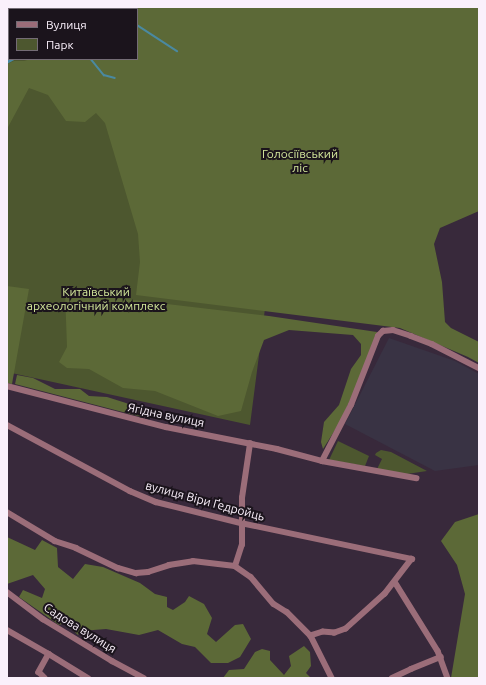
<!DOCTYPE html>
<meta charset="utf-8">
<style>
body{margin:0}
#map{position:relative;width:486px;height:685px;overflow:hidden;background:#38293b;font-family:Ubuntu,sans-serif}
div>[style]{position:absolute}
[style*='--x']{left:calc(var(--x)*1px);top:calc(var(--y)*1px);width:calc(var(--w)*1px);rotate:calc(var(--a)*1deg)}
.medical>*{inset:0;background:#393344}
.green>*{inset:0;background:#4d572f}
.forest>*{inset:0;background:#5c6937}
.water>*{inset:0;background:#4a89a1}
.stream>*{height:1.5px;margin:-0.75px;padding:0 0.75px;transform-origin:0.75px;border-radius:0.75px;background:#4a89a1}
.minor>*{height:5.5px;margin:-2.75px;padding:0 2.75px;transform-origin:2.75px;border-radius:2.75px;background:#9b6d79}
span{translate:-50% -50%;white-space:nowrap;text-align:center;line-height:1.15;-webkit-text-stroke:4px #1b141c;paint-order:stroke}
.park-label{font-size:12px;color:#d5ea9c}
.street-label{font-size:12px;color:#faf0fb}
.frame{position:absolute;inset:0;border:8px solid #faf0fb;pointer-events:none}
.legend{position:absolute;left:8px;top:8px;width:130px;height:52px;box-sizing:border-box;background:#1b141c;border:1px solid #746c75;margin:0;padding:5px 7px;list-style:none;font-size:12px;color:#faf0fb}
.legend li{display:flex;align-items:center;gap:8px;height:20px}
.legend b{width:20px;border:1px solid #746c75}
</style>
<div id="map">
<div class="medical">
<div style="clip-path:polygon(389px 338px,455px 361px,479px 374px,479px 465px,435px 471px,345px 424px)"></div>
</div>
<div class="green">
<div style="clip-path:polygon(7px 7px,121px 7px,120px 9px,9px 9px,9px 59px,108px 59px,266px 301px,250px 425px,7px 372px)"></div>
<div style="clip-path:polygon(338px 441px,369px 456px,365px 466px,329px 460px)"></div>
<div style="clip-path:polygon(381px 450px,391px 452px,427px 471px,407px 474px,377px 469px,382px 459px,375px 455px,376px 453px)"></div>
</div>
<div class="forest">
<div style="clip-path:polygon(7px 7px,44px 7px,42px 9px,9px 9px,9px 34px,7px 36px)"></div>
<div style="clip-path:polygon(69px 7px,479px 7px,479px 211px,440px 228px,434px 244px,442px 282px,445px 322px,451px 328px,479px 342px,479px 363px,468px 357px,400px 328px,136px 295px,140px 262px,138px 234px,105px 123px,96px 113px,85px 122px,66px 121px,48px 95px,29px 88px,7px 129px,7px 64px,14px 61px,24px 61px,31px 59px,137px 59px,137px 9px,69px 9px)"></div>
<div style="clip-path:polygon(7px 286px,29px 289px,12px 384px,7px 383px)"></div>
<div style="clip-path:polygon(65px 292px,269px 316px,377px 332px,373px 345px,352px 396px,340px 422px,323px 449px,321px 442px,324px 422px,339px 405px,351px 369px,361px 355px,361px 344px,353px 335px,289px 330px,264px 340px,252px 372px,241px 411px,218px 416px,155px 391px,123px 388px,89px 369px,67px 368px,59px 362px,67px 347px)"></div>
<div style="clip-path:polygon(17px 375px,33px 378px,55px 389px,80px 389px,89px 396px,107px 397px,126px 403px,137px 408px,142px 417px,15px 384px)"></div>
<div style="clip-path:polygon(479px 514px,479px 678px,451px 678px,465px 594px,457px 565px,441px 541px,455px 522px)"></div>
<div style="clip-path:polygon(7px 537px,35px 550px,42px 540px,57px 548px,58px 567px,73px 579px,85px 564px,103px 567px,140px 583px,155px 594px,167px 597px,167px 607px,173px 610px,185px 602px,189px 596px,204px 604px,212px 618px,207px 634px,216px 642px,235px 625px,243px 624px,251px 639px,240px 657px,228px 663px,211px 663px,195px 647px,182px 644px,158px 630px,139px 635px,106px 629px,81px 631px,78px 635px,65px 623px,59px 625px,19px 597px,23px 590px,42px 598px,45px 589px,33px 575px,7px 584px)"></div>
<div style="clip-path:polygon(304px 646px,310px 652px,311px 666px,306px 673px,311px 678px,223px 678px,229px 670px,244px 669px,255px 652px,262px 649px,270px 651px,270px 660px,284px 675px,291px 666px,289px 656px)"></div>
</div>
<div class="water">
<div style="clip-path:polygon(7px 39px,9px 39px,9px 59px,16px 59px,7px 64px)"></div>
</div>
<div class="stream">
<div style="--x:110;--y:7;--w:5;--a:22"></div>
<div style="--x:54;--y:9;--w:3;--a:-45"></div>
<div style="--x:137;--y:25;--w:48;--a:33"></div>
<div style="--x:91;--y:59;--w:21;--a:51"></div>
<div style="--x:104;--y:75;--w:11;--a:15"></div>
</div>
<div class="minor">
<div style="--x:7;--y:386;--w:164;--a:14.5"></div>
<div style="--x:166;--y:427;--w:113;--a:11.2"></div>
<div style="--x:277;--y:449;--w:47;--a:14.9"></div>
<div style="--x:322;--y:461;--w:63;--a:-62.6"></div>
<div style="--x:351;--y:405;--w:74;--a:-68.6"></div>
<div style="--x:378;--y:336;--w:7;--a:-45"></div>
<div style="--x:383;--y:331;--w:10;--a:-6"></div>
<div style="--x:393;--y:330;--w:19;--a:18"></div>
<div style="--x:411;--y:336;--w:22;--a:21"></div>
<div style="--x:432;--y:344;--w:53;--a:27.1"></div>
<div style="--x:7;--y:425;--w:140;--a:28.2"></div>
<div style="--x:130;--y:491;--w:28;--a:23"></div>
<div style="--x:156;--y:502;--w:88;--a:13.9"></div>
<div style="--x:241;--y:523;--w:175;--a:11.9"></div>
<div style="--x:412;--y:559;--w:44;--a:127.6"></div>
<div style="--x:385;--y:594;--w:52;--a:138.1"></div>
<div style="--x:346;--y:629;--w:12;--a:160"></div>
<div style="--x:335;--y:633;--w:12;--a:-175"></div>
<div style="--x:323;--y:632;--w:13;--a:162"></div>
<div style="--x:322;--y:461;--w:96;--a:10.3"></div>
<div style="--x:7;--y:512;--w:56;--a:31.1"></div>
<div style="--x:55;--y:541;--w:22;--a:18"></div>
<div style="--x:76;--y:548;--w:47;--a:25.5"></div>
<div style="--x:118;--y:568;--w:19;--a:16"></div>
<div style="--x:136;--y:573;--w:12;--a:-5"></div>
<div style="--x:148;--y:572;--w:22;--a:-18"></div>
<div style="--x:169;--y:565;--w:24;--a:-9"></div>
<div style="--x:193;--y:561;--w:42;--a:6.8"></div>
<div style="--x:235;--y:566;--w:19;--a:35"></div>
<div style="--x:251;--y:577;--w:35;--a:50"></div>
<div style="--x:274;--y:604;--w:15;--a:32"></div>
<div style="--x:287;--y:612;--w:34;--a:45"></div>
<div style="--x:311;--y:636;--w:47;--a:63.4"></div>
<div style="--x:235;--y:566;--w:22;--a:-72"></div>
<div style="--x:242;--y:545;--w:47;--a:-90"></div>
<div style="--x:242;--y:498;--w:55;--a:-81.6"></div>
<div style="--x:395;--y:582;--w:81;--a:58.1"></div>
<div style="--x:438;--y:651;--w:29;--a:70"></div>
<div style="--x:7;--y:592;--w:45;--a:36.9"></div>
<div style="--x:43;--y:619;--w:81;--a:31.3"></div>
<div style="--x:112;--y:661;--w:36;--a:28"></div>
<div style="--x:7;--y:630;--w:48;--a:29.7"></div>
<div style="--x:49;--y:654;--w:21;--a:119"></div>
<div style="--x:39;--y:672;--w:8;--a:45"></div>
<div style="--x:49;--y:654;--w:46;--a:31.6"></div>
<div style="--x:392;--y:678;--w:21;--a:-25"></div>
<div style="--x:411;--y:669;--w:32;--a:-22"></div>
</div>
<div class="park-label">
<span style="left:300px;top:161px">Голосіївський<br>ліс</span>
<span style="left:96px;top:299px">Китаївський<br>археологічний комплекс</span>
</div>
<div class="street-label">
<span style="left:166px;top:415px;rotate:12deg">Ягідна вулиця</span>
<span style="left:205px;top:501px;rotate:15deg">вулиця Віри Ґедройць</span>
<span style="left:80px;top:628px;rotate:32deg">Садова вулиця</span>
</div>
<div class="frame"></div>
<ul class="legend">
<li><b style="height:5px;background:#9b6d79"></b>Вулиця</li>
<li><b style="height:11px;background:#4d572f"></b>Парк</li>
</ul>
</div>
